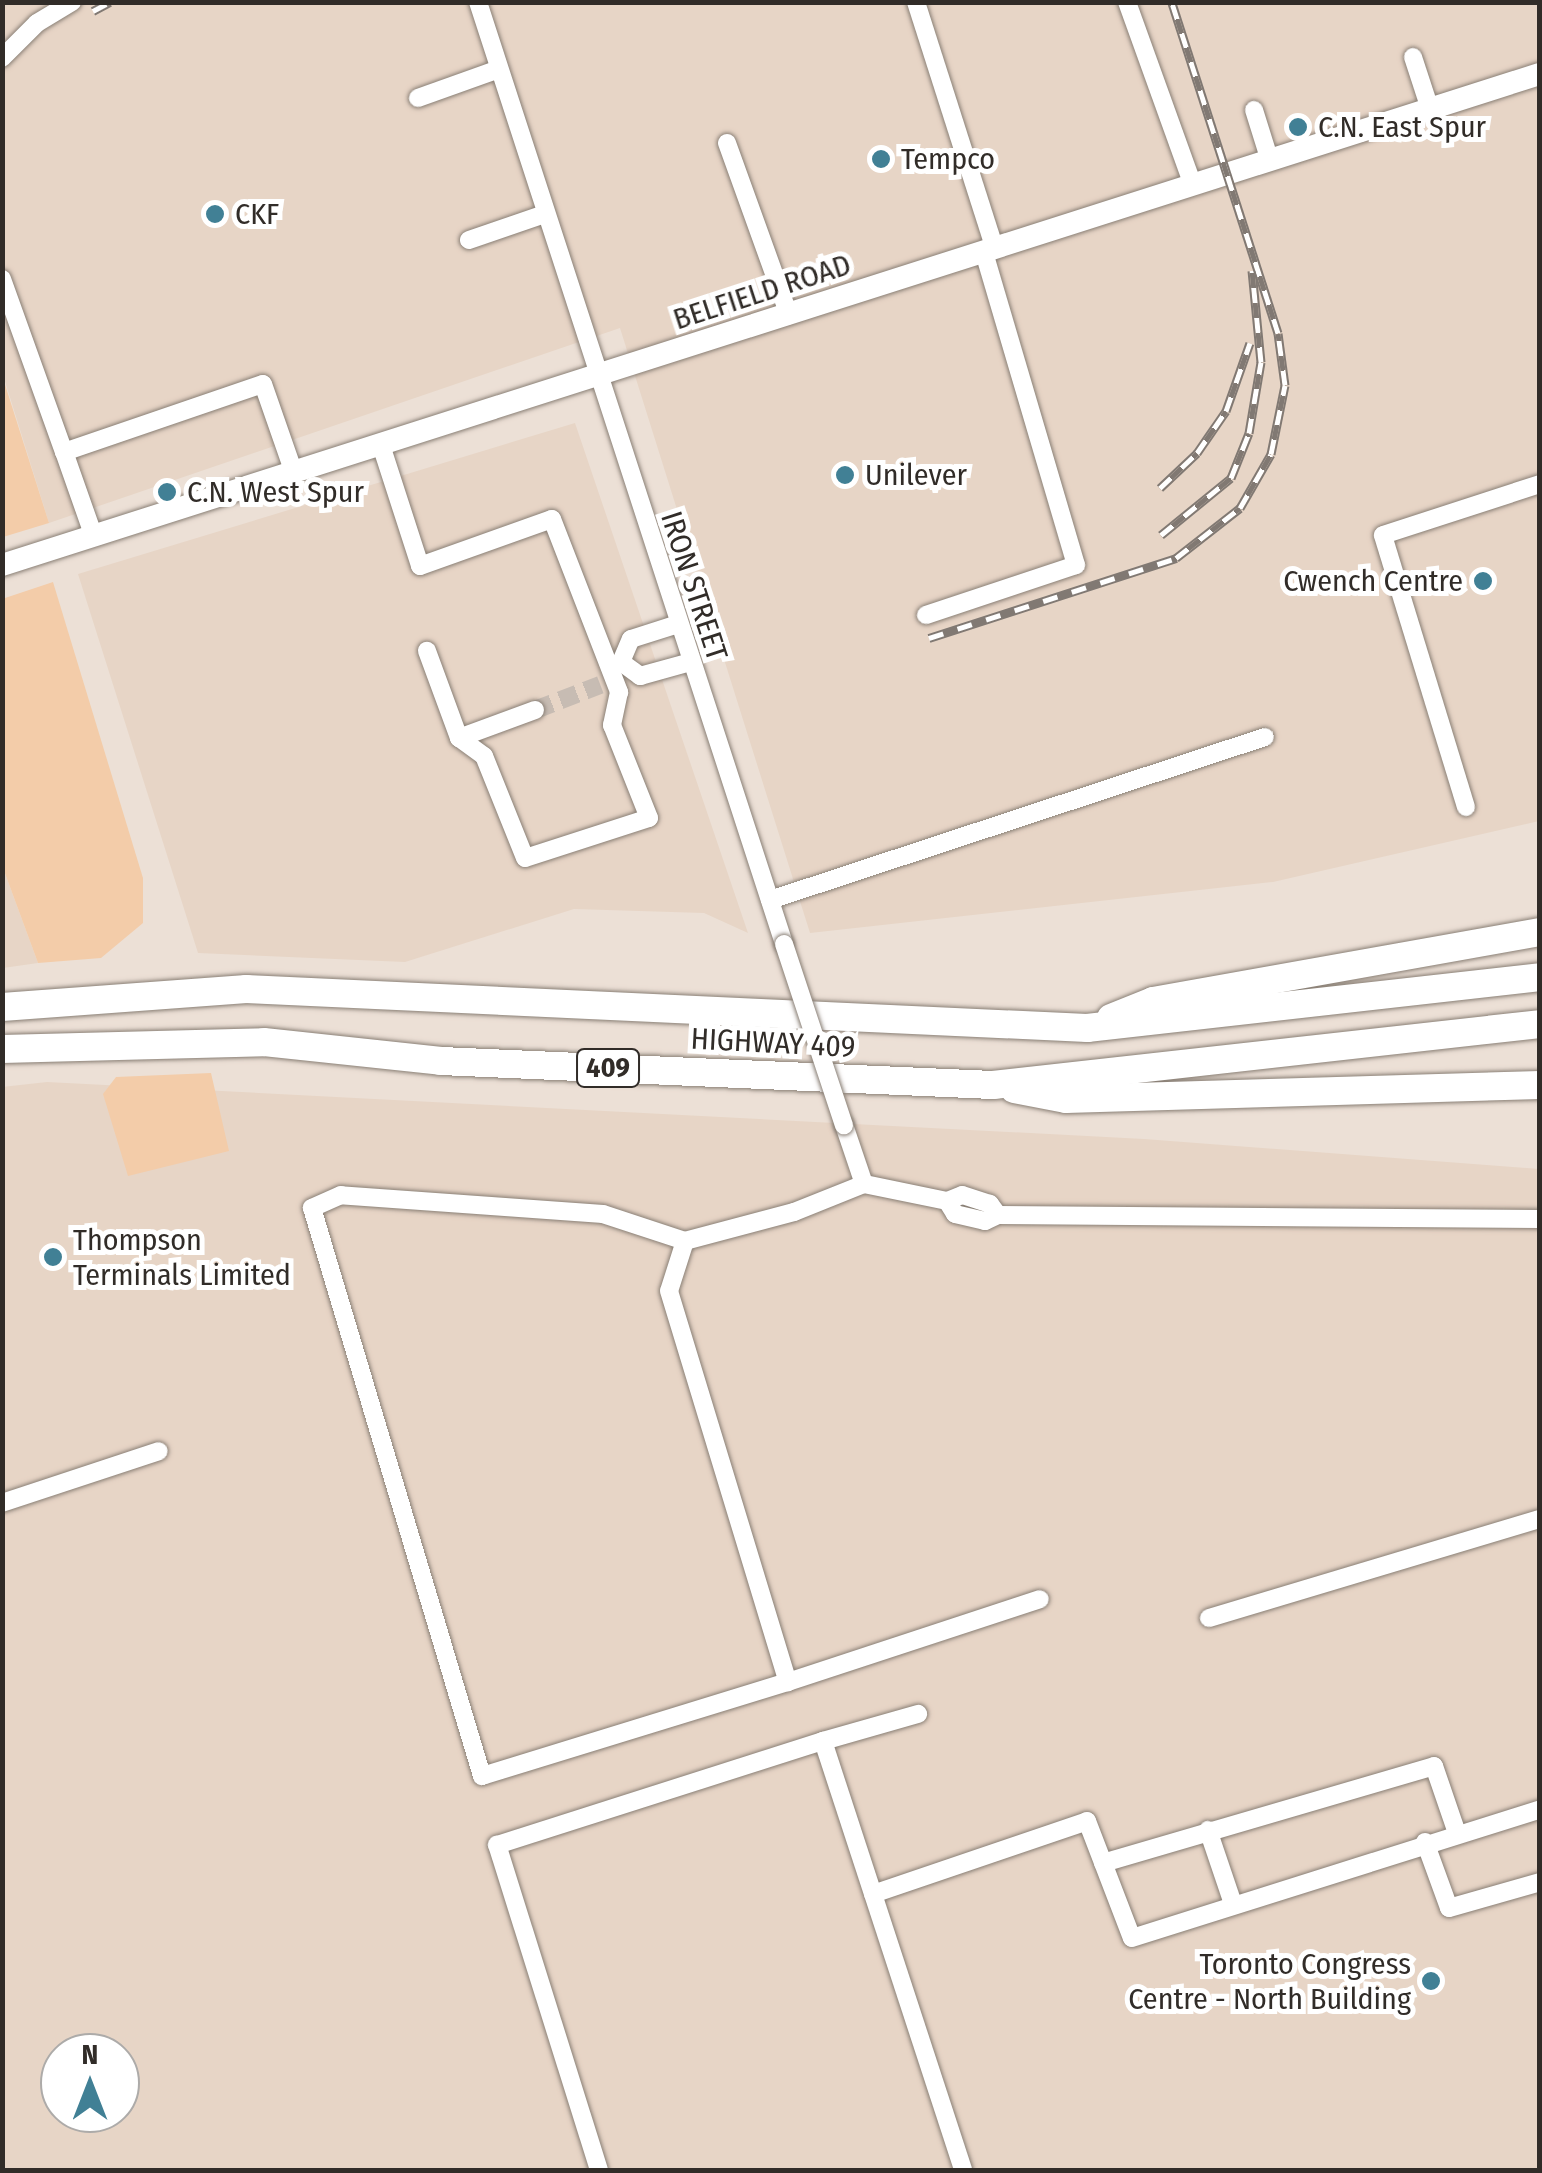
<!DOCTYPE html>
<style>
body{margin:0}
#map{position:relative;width:1542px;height:2173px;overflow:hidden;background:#ece0d6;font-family:"Fira Sans Condensed",sans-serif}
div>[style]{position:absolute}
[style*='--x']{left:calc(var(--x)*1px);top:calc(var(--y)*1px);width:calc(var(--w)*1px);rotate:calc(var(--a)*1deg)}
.built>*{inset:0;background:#e7d5c6}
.green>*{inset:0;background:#f3cca9}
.minor-tunnel>*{height:18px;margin-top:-9px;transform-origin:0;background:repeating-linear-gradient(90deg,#c7bcb3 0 18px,transparent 0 27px)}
.roads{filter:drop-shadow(0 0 2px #897f75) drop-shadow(0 0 2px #897f75)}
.minor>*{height:18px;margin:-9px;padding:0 9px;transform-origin:9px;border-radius:9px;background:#fff}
.major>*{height:22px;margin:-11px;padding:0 11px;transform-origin:11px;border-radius:11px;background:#fff}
.highway>*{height:28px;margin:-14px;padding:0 14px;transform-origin:14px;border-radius:14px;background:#fff}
.rail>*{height:9px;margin-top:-4.5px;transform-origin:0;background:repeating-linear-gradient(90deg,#fff 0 15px,#817973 0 30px);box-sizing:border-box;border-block:2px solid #817973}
.bridges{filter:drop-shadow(0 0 2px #897f75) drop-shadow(0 0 2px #897f75)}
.minor-bridge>*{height:18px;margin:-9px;padding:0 9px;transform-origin:9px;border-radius:9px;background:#fff}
.dots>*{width:28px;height:28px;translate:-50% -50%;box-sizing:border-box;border:5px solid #fff;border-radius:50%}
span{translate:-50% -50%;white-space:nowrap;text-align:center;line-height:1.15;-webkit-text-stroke:10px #fff;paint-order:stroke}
.shield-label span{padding:2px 8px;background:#fff;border:2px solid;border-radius:8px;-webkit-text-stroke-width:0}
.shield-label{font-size:28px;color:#312c28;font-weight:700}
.poi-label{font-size:30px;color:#312c28}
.left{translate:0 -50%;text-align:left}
.right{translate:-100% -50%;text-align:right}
.street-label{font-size:30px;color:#312c28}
.frame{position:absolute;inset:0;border:5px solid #312c28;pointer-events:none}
.north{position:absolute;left:40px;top:2033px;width:100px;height:100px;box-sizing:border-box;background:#fff;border:2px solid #adaba9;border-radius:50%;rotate:0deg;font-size:28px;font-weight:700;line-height:40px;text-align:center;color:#312c28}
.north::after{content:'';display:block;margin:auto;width:35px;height:45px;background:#418095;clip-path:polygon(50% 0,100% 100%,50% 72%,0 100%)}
</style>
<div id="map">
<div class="built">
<div style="clip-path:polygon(2px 3px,1539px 3px,1539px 821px,1273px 882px,810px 933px,620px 328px,49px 523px,3px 375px)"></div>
<div style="clip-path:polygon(575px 423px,748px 933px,704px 913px,574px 909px,405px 962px,198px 953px,78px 574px)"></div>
<div style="clip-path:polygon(3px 868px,38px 963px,3px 968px)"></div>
<div style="clip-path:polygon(evenodd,47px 1082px,1144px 1139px,1539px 1169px,1539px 2170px,3px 2170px,2px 1087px,47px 1082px,60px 2053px,120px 2053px,120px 2113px,60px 2113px,60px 2053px)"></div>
</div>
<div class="green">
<div style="clip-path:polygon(2px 375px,49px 523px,3px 537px,2px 537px)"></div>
<div style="clip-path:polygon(53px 582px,143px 878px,143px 923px,101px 958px,38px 963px,3px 868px,2px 599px)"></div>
<div style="clip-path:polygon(211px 1073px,229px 1151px,128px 1176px,103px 1094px,116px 1077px)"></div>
</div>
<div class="minor-tunnel">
<div style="--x:535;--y:710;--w:70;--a:-21"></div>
</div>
<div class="roads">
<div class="minor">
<div style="--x:478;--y:2;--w:990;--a:72"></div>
<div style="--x:916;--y:2;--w:259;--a:72.3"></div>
<div style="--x:1127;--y:2;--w:195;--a:70.2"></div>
<div style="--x:1413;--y:57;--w:55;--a:71.9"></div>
<div style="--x:2;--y:58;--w:49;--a:-45"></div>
<div style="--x:37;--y:23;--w:41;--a:-31"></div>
<div style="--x:418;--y:98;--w:86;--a:-19.7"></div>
<div style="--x:1254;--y:110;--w:53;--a:72.6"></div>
<div style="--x:727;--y:143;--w:183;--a:70.2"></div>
<div style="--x:469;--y:240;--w:80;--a:-18.9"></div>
<div style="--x:2;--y:279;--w:184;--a:70.3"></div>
<div style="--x:381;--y:445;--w:127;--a:72.1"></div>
<div style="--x:420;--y:566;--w:140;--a:-19.6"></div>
<div style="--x:552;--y:519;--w:186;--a:68.8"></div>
<div style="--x:619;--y:692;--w:34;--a:102"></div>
<div style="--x:612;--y:725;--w:100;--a:68.3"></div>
<div style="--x:649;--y:818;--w:130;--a:162.1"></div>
<div style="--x:525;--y:858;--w:110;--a:-111.9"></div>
<div style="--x:484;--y:756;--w:31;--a:-144"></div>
<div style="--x:459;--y:738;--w:93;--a:-110.2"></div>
<div style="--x:94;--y:537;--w:90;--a:-109.4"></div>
<div style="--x:64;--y:452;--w:210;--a:-18.9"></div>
<div style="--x:263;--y:384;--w:94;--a:70.8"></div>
<div style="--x:926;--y:615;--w:158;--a:-18.4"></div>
<div style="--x:1076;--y:565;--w:326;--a:-106.4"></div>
<div style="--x:621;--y:662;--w:24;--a:36"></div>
<div style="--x:640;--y:676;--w:53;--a:-15.4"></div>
<div style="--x:621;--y:662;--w:25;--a:-67"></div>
<div style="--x:631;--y:639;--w:49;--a:-17.7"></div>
<div style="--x:459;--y:738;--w:81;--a:-20.2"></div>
<div style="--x:1466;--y:807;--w:284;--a:-107"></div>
<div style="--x:1383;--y:535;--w:165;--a:-18"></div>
<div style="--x:770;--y:900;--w:521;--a:-18.23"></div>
<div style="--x:844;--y:1125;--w:62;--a:71.3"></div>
<div style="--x:947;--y:1201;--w:15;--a:58"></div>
<div style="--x:955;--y:1214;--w:31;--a:13"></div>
<div style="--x:985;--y:1221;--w:14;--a:-25"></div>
<div style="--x:998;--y:1215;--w:542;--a:0.42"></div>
<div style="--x:998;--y:1215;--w:14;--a:-126"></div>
<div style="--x:990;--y:1204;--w:29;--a:-162"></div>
<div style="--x:962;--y:1195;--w:16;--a:158"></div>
<div style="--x:947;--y:1201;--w:85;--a:-168.4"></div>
<div style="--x:864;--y:1184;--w:75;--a:158.2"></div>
<div style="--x:794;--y:1212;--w:113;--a:165.1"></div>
<div style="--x:685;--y:1241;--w:52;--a:107.7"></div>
<div style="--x:669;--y:1291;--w:409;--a:73.1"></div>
<div style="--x:788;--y:1682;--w:265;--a:-18.2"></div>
<div style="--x:685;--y:1241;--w:86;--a:-161.8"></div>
<div style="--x:603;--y:1214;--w:263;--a:-175.9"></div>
<div style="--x:341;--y:1195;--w:32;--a:156"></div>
<div style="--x:312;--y:1208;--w:593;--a:73.34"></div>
<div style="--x:482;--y:1776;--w:320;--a:-17.1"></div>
<div style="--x:2;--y:1503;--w:165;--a:-18.3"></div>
<div style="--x:1209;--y:1618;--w:345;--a:-16.7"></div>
<div style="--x:823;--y:1741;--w:99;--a:-15.9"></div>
<div style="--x:1208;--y:1830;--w:78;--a:71.3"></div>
<div style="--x:1425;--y:1842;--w:70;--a:70"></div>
<div style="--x:1449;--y:1908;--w:95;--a:-15.9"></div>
<div style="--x:1103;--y:1863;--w:345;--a:-16.3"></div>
<div style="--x:1434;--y:1766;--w:71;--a:71.1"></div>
<div style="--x:873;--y:1894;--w:226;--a:-18.8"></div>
<div style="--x:1087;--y:1821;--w:125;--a:69"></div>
<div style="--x:1132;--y:1938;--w:428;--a:-17.5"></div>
<div style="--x:599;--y:2170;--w:341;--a:-107.4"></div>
<div style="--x:497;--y:1845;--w:342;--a:-17.7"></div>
<div style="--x:823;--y:1741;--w:451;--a:71.9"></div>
</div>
<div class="major">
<div style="--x:2;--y:565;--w:1614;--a:-17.71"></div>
</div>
<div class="highway">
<div style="--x:2;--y:1007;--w:245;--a:-4.2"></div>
<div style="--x:246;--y:989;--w:842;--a:2.66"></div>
<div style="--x:1087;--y:1028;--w:456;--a:-6.4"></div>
<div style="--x:1111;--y:1018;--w:45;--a:-22"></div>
<div style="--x:1153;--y:1001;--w:393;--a:-10.1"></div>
<div style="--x:2;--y:1049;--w:262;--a:-1.5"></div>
<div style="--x:264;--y:1042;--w:178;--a:6.1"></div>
<div style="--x:441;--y:1061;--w:553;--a:2.49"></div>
<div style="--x:993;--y:1085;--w:550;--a:-6.36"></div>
<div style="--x:1014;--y:1089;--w:53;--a:10.9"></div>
<div style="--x:1066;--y:1099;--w:474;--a:-1.7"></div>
</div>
</div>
<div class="rail">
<div style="--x:93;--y:11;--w:19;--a:-28"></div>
<div style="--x:1160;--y:488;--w:51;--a:-43.4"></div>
<div style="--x:1197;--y:453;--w:51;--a:-55.4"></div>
<div style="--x:1226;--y:411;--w:72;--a:-70.6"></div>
<div style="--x:1161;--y:535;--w:90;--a:-39.2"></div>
<div style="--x:1231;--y:478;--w:48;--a:-68.2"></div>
<div style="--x:1249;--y:433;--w:72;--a:-80.4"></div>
<div style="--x:1261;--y:362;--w:92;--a:-95.6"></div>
<div style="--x:929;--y:638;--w:260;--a:-17.9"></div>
<div style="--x:1176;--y:558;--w:81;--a:-38"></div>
<div style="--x:1240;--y:508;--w:62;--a:-60.1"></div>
<div style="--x:1271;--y:454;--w:70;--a:-78.5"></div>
<div style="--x:1285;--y:385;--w:52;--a:-97.7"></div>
<div style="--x:1278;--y:333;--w:348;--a:-107.8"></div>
</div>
<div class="bridges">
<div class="minor-bridge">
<div style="--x:784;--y:944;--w:191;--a:71.7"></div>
</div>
</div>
<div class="dots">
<div style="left:1298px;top:127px;background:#418095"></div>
<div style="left:881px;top:159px;background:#418095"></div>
<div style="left:215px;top:214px;background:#418095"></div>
<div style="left:845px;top:475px;background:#418095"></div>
<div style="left:167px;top:492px;background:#418095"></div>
<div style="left:1483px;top:581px;background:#418095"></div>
<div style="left:53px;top:1257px;background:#418095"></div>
<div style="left:1431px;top:1981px;background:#418095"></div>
</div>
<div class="shield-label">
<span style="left:608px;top:1068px">409</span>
</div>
<div class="poi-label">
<span class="left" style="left:1318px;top:127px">C.N. East Spur</span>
<span class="left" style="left:901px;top:159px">Tempco</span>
<span class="left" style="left:235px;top:214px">CKF</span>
<span class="left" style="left:865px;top:475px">Unilever</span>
<span class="left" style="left:187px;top:492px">C.N. West Spur</span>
<span class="right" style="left:1463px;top:581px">Cwench Centre</span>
<span class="left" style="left:73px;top:1257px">Thompson<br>Terminals Limited</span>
<span class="right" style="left:1411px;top:1981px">Toronto Congress<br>Centre - North Building</span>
</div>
<div class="street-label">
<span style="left:762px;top:292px;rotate:-18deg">BELFIELD ROAD</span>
<span style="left:694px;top:586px;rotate:72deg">IRON STREET</span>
<span style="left:773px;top:1043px;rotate:3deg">HIGHWAY 409</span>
</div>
<div class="frame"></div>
<div class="north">N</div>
</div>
